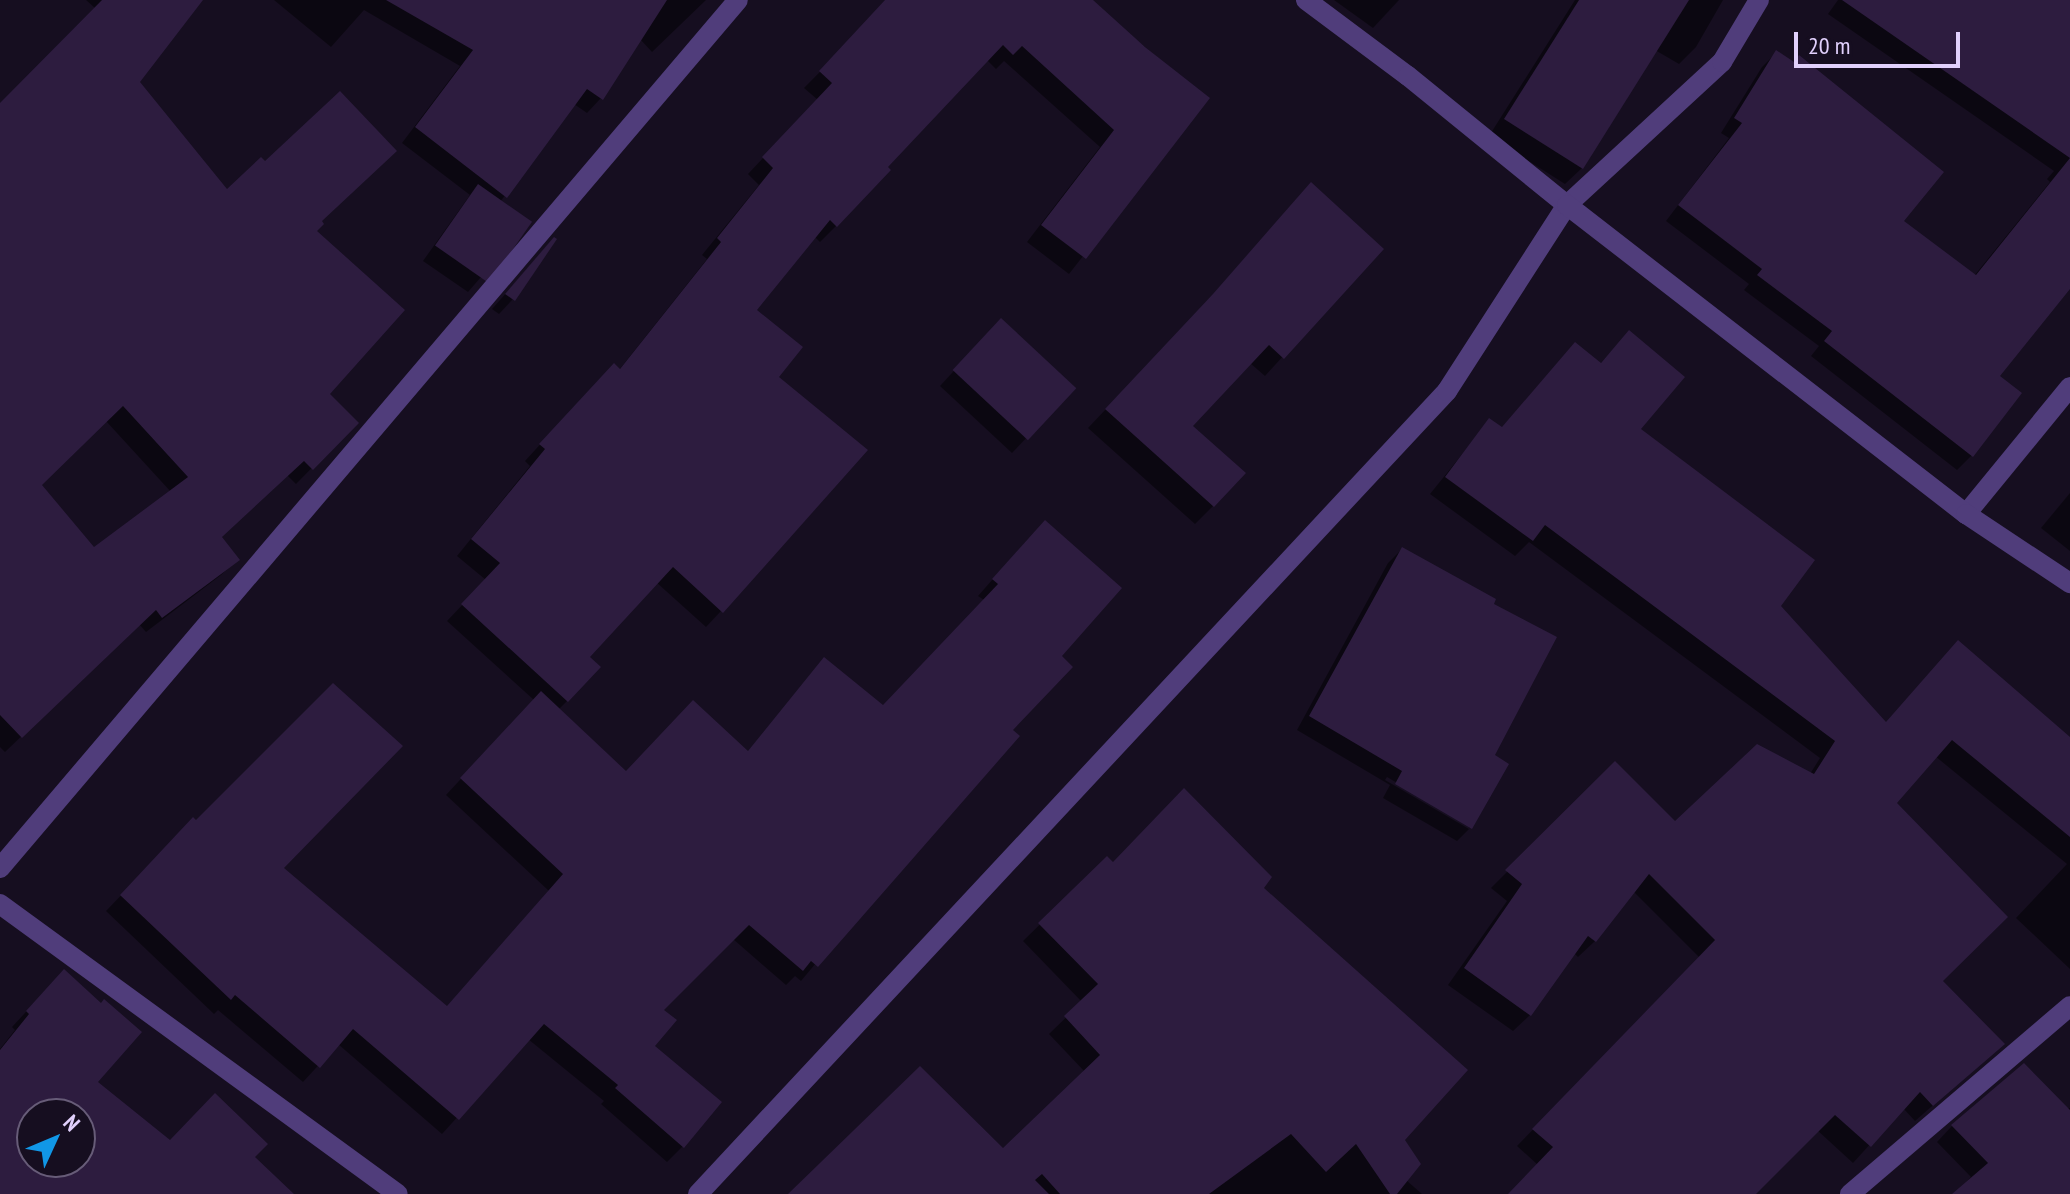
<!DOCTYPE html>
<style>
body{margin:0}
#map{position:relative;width:2070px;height:1194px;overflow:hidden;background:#160e20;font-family:"PT Sans Narrow",sans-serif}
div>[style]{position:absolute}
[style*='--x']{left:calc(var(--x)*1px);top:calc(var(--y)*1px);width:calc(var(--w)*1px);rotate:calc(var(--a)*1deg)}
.shadow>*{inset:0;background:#0007}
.building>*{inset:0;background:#2d1c3f;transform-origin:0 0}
.minor>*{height:20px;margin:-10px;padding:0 10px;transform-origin:10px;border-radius:10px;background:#503d7b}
.tertiary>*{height:20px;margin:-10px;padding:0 10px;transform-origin:10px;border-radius:10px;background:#503d7b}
span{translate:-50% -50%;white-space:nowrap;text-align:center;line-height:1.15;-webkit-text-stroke:6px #160e20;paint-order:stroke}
.north{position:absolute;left:16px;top:1098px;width:80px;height:80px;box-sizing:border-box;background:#160e20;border:2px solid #675c78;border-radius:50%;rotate:46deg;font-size:22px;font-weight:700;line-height:32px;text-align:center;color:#e1d0fc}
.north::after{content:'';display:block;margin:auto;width:28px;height:36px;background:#1197e7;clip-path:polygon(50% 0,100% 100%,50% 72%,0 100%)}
.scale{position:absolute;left:1794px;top:32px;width:166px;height:36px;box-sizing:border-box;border:4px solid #e1d0fc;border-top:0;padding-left:10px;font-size:24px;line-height:28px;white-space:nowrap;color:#e1d0fc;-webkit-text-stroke:6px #160e20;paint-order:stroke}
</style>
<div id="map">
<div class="shadow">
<div style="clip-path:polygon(evenodd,86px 0,201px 0,138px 82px,227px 192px,320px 222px,314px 231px,327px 394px,356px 423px,296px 484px,287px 475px,220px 537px,237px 560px,221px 575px,146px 632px,139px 624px,5px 752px,0 747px,0 106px,96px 9px,86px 0,106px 421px,171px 492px,94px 549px,39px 485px,106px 421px)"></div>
<div style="clip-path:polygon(274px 0,706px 0,652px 52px,640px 39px,601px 98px,587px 113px,574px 104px,500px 202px,529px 222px,468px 292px,423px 261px,470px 195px,402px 143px,460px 66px,364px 10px,331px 47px)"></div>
<div style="clip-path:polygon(891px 0,1088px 0,1207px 98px,1069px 274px,1027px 242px,1100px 147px,1004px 61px,996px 69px,986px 59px,885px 167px,889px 170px,836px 226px,820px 242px,814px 236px,754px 310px,777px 377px,721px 611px,706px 627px,656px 582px,587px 657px,567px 701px,558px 710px,626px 773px,747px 753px,825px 660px,883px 707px,984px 600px,978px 596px,1029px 538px,1059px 656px,1010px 731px,801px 981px,795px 976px,786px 985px,733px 939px,661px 1010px,652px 1046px,683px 1146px,667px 1162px,601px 1104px,604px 1101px,528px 1039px,442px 1134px,338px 1044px,303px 1082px,218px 1010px,214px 1014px,106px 911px,178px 836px,281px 868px,446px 1008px,549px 891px,446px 795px,534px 700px,447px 621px,486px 580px,457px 556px,530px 466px,525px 461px,598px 381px,619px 370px,707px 259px,702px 255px,759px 185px,748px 174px,818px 100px,804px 88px)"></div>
<div style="clip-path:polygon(1334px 0,1399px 0,1373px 28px)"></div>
<div style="clip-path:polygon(1575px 0,1723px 0,1696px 47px,1679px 64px,1655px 50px,1582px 168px,1565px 184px,1489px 136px)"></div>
<div style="clip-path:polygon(1838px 0,2070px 0,2070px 287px,1998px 376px,1972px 455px,1957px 470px,1811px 356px,1819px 346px,1744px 290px,1749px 284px,1666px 221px,1729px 138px,1721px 133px,1762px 67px,1776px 53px,1901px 221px,1974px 276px,2050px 182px,2047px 179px,2054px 171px,1828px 14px)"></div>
<div style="clip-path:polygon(554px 239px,513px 299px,499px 314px,492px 309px)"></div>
<div style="clip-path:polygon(1381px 249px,1265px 376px,1250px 363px,1190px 427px,1213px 506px,1195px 524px,1088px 428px,1195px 315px)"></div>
<div style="clip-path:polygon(1629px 332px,1638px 429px,1778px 606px,1885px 724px,2070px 738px,2070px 969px,2016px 918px,2067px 864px,1935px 756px,1894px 804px,1941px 981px,2003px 1044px,1915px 1121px,1903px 1108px,1853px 1163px,1817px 1130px,1753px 1194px,1510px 1194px,1538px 1165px,1517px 1146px,1700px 958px,1633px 891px,1595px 941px,1578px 957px,1574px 953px,1530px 1015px,1513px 1031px,1448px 985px,1507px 901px,1491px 888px,1615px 764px,1675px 824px,1810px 774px,1820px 758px,1529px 542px,1515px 556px,1430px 494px,1489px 421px,1501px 429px,1599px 365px)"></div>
<div style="clip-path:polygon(987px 335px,1073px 389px,1012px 453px,940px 386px)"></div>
<div style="clip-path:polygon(2070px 493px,2070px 551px,2041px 528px)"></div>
<div style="clip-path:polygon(1402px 549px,1492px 756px,1469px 829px,1469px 825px,1387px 777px,1385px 780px,1469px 829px,1457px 841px,1383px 798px,1390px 785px,1297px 730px,1388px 563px)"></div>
<div style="clip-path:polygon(1107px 859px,1113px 865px,1261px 888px,1402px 1140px,1406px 1180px,1422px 1194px,793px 1194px,1003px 1151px,1085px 1072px,1049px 1034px,1082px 1002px,1023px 941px)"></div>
<div style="clip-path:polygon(evenodd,49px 987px,95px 1082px,170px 1143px,253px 1157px,291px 1194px,0 1194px,0 1049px,15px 1030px,12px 1027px,49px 987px,32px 1114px,80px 1114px,80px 1162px,32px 1162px,32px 1114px)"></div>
<div style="clip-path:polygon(2070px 1108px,2070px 1194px,1955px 1194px,1971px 1177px,1937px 1142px,1952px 1126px)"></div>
</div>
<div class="building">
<div style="clip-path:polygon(evenodd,102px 0,203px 0,140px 82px,227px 189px,261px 157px,265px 161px,340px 91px,397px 151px,322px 221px,324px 224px,317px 231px,405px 310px,330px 394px,359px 423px,313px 470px,304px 461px,222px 537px,240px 560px,162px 618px,156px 610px,22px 738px,0 715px,0 103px,102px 0,123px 406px,188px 477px,94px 547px,42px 485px,123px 406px)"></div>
<div style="clip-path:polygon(386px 0,667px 0,603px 100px,587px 89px,507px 198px,415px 127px,473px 50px)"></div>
<div style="clip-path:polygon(885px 0,1093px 0,1145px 47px,1210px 98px,1086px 259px,1041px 225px,1114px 130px,1022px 46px,1013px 55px,1003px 45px,888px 167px,891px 170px,837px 227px,830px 220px,757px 310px,803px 347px,779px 377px,868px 450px,723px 613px,673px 567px,590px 657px,601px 667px,568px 702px,461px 604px,500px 563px,471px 539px,545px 449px,539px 444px,614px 363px,620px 369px,721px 242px,717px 238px,773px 168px,762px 157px,832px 83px,819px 71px)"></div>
<div style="clip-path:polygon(1579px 0,1689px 0,1583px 169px,1504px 119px)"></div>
<div style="clip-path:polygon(1842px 0,2070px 0,2070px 289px,2000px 376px,2022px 393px,1973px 457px,1824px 341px,1832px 331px,1757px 275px,1762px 269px,1678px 205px,1742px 123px,1734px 118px,1776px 50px,1794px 62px,1799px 55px,1944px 172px,1904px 221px,1976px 275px,2070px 158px)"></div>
<div style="clip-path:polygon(1311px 182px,1384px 249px,1284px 359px,1269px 345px,1193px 426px,1246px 473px,1214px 507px,1105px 409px,1213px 294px)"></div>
<div style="left:478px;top:184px;width:66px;height:75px;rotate:35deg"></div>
<div style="clip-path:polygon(554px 237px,557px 239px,515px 301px,505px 294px)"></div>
<div style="left:1001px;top:318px;width:103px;height:71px;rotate:43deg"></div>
<div style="clip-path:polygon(1629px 330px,1685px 377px,1641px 429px,1815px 560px,1781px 606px,1886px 722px,1958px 640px,2070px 737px,2070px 837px,1952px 740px,1897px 803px,2008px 917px,1943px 981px,2005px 1044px,1933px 1106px,1920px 1092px,1871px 1147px,1835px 1115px,1756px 1194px,1508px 1194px,1553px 1147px,1532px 1129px,1715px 940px,1649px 874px,1596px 942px,1588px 936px,1531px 1016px,1464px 968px,1522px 884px,1505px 870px,1615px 761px,1675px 821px,1757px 744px,1814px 774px,1835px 741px,1545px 525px,1533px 541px,1445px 477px,1489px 418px,1502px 427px,1575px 342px,1601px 363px)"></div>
<div style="clip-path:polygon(1045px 520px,1122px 588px,1062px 656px,1073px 667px,1013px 730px,1020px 736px,818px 967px,811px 961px,803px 971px,749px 925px,664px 1010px,677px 1020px,655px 1046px,722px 1102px,684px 1148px,615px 1088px,618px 1085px,544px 1024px,459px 1120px,353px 1029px,320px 1068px,235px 995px,231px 1000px,120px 895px,193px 817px,196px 820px,333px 683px,403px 746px,284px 868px,447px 1006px,563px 874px,460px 778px,541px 691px,626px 771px,693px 700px,748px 751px,824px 657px,883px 705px,998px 584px,992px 579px)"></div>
<div style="clip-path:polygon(1402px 547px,1496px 599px,1494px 604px,1557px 637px,1495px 755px,1509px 764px,1472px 829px,1395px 784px,1402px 771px,1309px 716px)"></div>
<div style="clip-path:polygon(1184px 788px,1272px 877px,1264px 888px,1468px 1070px,1405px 1140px,1421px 1164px,1397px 1194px,1390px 1194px,1356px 1144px,1326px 1172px,1291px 1134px,1209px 1194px,1060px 1194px,1042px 1174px,1035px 1180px,1049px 1194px,788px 1194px,920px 1066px,1003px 1148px,1100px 1055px,1064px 1016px,1098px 984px,1038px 923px,1107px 856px,1113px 862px)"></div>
<div style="clip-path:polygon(evenodd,64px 969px,101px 1003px,104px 999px,142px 1032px,98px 1082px,170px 1140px,215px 1093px,268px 1144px,255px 1157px,294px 1194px,0 1194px,0 1050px,29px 1014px,26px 1011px,64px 969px,32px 1114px,80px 1114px,80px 1162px,32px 1162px,32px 1114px)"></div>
<div style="clip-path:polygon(2024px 1063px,2070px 1110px,2070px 1194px,1952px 1194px,1988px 1163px,1951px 1125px)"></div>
</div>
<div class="minor">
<div style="--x:1966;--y:514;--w:164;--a:-50.7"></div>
<div style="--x:0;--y:904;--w:492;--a:36.1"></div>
<div style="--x:698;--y:1194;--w:1098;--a:-46.99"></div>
<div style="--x:1447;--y:391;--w:221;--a:-57.2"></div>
<div style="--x:1567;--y:205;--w:211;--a:-42.7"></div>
<div style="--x:1722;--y:62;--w:72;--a:-59.2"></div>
<div style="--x:1850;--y:1194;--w:289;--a:-40.5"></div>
</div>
<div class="tertiary">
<div style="--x:1306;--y:0;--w:127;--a:36.7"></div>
<div style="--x:1408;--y:76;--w:205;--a:39.1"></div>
<div style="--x:1567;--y:205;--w:505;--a:37.76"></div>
<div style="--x:1966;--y:514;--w:125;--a:33.6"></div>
<div style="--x:0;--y:868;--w:1139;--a:-49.63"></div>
</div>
<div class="north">N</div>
<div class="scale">20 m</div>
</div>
